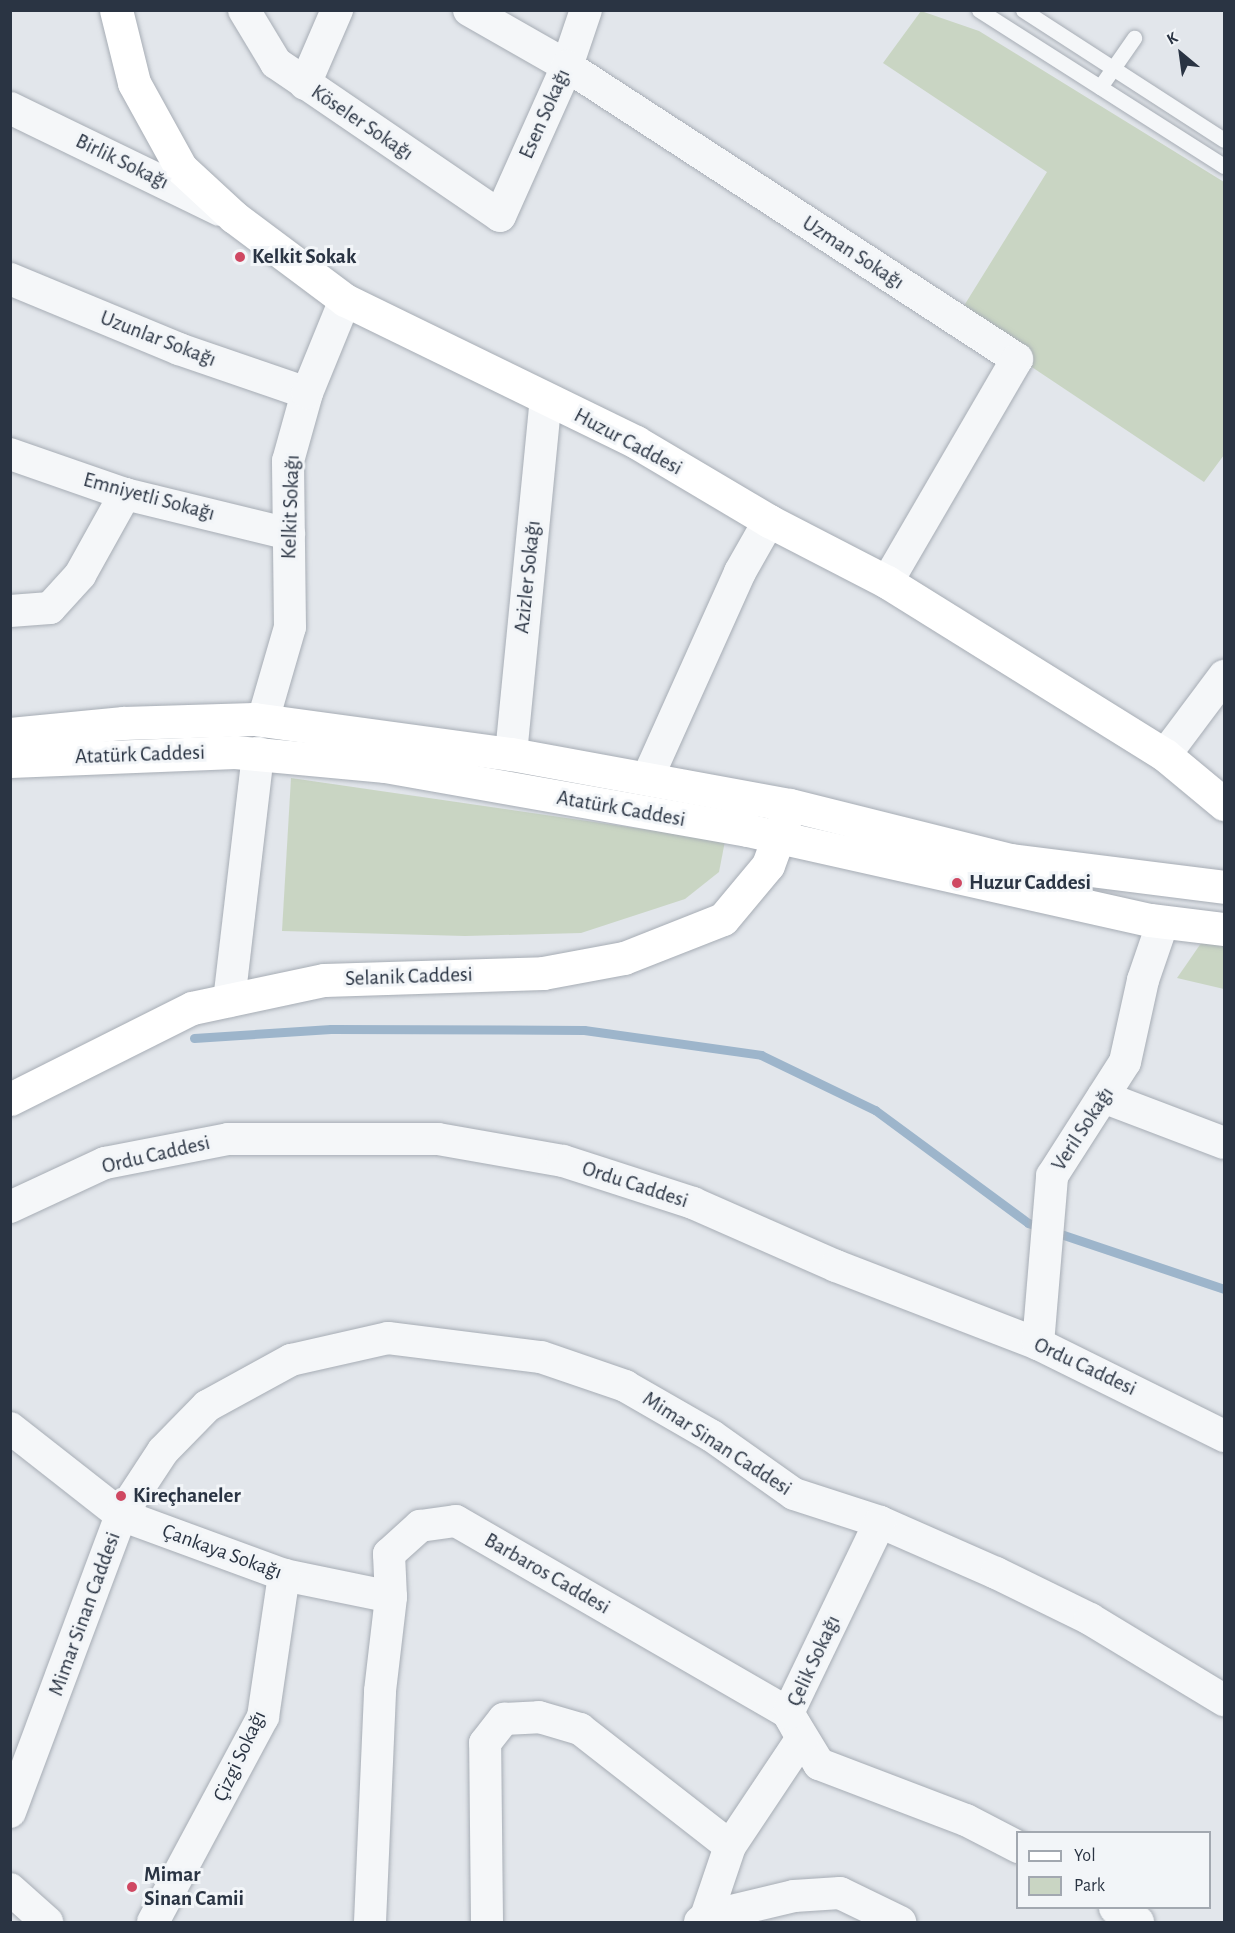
<!DOCTYPE html>
<meta charset="utf-8">
<style>
body{margin:0}
#map{position:relative;width:1235px;height:1933px;overflow:hidden;background:#e2e6eb;font-family:"Alegreya Sans",sans-serif}
div>[style]{position:absolute}
[style*='--x']{left:calc(var(--x)*1px);top:calc(var(--y)*1px);width:calc(var(--w)*1px);rotate:calc(var(--a)*1deg)}
.green>*{inset:0;background:#c9d5c3}
.stream>*{height:9px;margin:-4.5px;padding:0 4.5px;transform-origin:4.5px;border-radius:4.5px;background:#9db5cb}
.roads{filter:drop-shadow(0 0 2px #a7adb5) drop-shadow(0 0 2px #a7adb5)}
.lane>*{height:15px;margin:-7.5px;padding:0 7.5px;transform-origin:7.5px;border-radius:7.5px;background:#f5f7f9}
.street>*{height:32px;margin:-16px;padding:0 16px;transform-origin:16px;border-radius:16px;background:#f5f7f9}
.secondary>*{height:33px;margin:-16.5px;padding:0 16.5px;transform-origin:16.5px;border-radius:16.5px;background:#fff}
.dots>*{width:16px;height:16px;translate:-50% -50%;box-sizing:border-box;border:3px solid #f2f5f8;border-radius:50%}
span{translate:-50% -50%;white-space:nowrap;text-align:center;line-height:1.15;-webkit-text-stroke:6px #f2f5f8;paint-order:stroke}
.street-label{font-size:21px;color:#2a3443}
.poi-label{font-size:21px;color:#2a3443;font-weight:700}
.left{translate:0 -50%;text-align:left}
.frame{position:absolute;inset:0;border:12px solid #2a3443;pointer-events:none}
.legend{position:absolute;left:1016px;top:1831px;width:195px;height:78px;box-sizing:border-box;background:#f2f5f8;border:2px solid #a2a8b0;margin:0;padding:8px 10px;list-style:none;font-size:18px;color:#2a3443}
.legend li{display:flex;align-items:center;gap:12px;height:30px}
.legend b{width:30px;border:2px solid #a2a8b0}
.north{position:absolute;left:1151px;top:24px;width:60px;height:60px;-webkit-text-stroke:4px #f2f5f8;paint-order:stroke;rotate:331deg;font-size:16px;font-weight:700;line-height:24px;text-align:center;color:#2a3443}
.north::after{content:'';display:block;margin:auto;width:21px;height:27px;background:#2a3443;clip-path:polygon(50% 0,100% 100%,50% 72%,0 100%)}
</style>
<div id="map">
<div class="green">
<div style="clip-path:polygon(921px 11px,979px 31px,1224px 182px,1224px 455px,1204px 482px,957px 317px,1047px 172px,883px 63px)"></div>
<div style="clip-path:polygon(291px 778px,725px 841px,719px 872px,685px 899px,581px 933px,465px 936px,282px 931px)"></div>
<div style="clip-path:polygon(1206px 936px,1224px 938px,1224px 989px,1177px 978px)"></div>
</div>
<div class="stream">
<div style="--x:194;--y:1038;--w:137;--a:-3.8"></div>
<div style="--x:331;--y:1029;--w:253;--a:0.2"></div>
<div style="--x:584;--y:1030;--w:179;--a:8"></div>
<div style="--x:761;--y:1055;--w:127;--a:25.8"></div>
<div style="--x:875;--y:1110;--w:190;--a:36.4"></div>
<div style="--x:1028;--y:1223;--w:207;--a:18.6"></div>
</div>
<div class="roads">
<div class="lane">
<div style="--x:979;--y:10;--w:290;--a:32.5"></div>
<div style="--x:1023;--y:10;--w:239;--a:32.9"></div>
<div style="--x:1100;--y:87;--w:60;--a:-55.2"></div>
</div>
<div class="street">
<div style="--x:244;--y:10;--w:62;--a:58.9"></div>
<div style="--x:276;--y:63;--w:271;--a:34.3"></div>
<div style="--x:500;--y:216;--w:164;--a:-65.9"></div>
<div style="--x:567;--y:66;--w:59;--a:-71.3"></div>
<div style="--x:469;--y:10;--w:113;--a:29.7"></div>
<div style="--x:567;--y:66;--w:537;--a:33.07"></div>
<div style="--x:1017;--y:359;--w:258;--a:120.2"></div>
<div style="--x:305;--y:84;--w:81;--a:-66.6"></div>
<div style="--x:10;--y:108;--w:233;--a:25.9"></div>
<div style="--x:10;--y:279;--w:183;--a:22.5"></div>
<div style="--x:179;--y:349;--w:135;--a:19"></div>
<div style="--x:10;--y:454;--w:122;--a:19.2"></div>
<div style="--x:125;--y:494;--w:169;--a:13.7"></div>
<div style="--x:10;--y:611;--w:40;--a:-4.3"></div>
<div style="--x:50;--y:608;--w:45;--a:-47.7"></div>
<div style="--x:80;--y:575;--w:93;--a:-60.9"></div>
<div style="--x:263;--y:720;--w:97;--a:-73.8"></div>
<div style="--x:290;--y:627;--w:166;--a:-90.7"></div>
<div style="--x:288;--y:461;--w:71;--a:-74.4"></div>
<div style="--x:307;--y:393;--w:100;--a:-67.8"></div>
<div style="--x:511;--y:754;--w:357;--a:-84.4"></div>
<div style="--x:1165;--y:755;--w:99;--a:-53.2"></div>
<div style="--x:647;--y:779;--w:227;--a:-65.8"></div>
<div style="--x:740;--y:572;--w:59;--a:-60.4"></div>
<div style="--x:229;--y:1001;--w:250;--a:-83.3"></div>
<div style="--x:1103;--y:1097;--w:129;--a:20.8"></div>
<div style="--x:10;--y:1207;--w:105;--a:-24.9"></div>
<div style="--x:105;--y:1163;--w:125;--a:-11"></div>
<div style="--x:228;--y:1139;--w:210;--a:0"></div>
<div style="--x:438;--y:1139;--w:127;--a:10"></div>
<div style="--x:563;--y:1161;--w:137;--a:17.9"></div>
<div style="--x:693;--y:1203;--w:156;--a:23.8"></div>
<div style="--x:836;--y:1266;--w:217;--a:21.1"></div>
<div style="--x:1038;--y:1344;--w:208;--a:26.3"></div>
<div style="--x:1038;--y:1344;--w:169;--a:-85.2"></div>
<div style="--x:1052;--y:1176;--w:135;--a:-57.4"></div>
<div style="--x:1125;--y:1062;--w:84;--a:-77.6"></div>
<div style="--x:1143;--y:980;--w:61;--a:-71"></div>
<div style="--x:10;--y:1428;--w:141;--a:38.1"></div>
<div style="--x:121;--y:1515;--w:174;--a:20.2"></div>
<div style="--x:284;--y:1575;--w:109;--a:11.6"></div>
<div style="--x:10;--y:1812;--w:317;--a:-69.5"></div>
<div style="--x:121;--y:1515;--w:77;--a:-56.7"></div>
<div style="--x:163;--y:1451;--w:63;--a:-45.6"></div>
<div style="--x:207;--y:1406;--w:96;--a:-28.7"></div>
<div style="--x:291;--y:1360;--w:99;--a:-12.8"></div>
<div style="--x:388;--y:1338;--w:154;--a:7.1"></div>
<div style="--x:541;--y:1357;--w:89;--a:19"></div>
<div style="--x:625;--y:1386;--w:100;--a:29.9"></div>
<div style="--x:712;--y:1436;--w:100;--a:35.3"></div>
<div style="--x:794;--y:1494;--w:90;--a:18"></div>
<div style="--x:880;--y:1522;--w:127;--a:23.7"></div>
<div style="--x:996;--y:1573;--w:105;--a:26.1"></div>
<div style="--x:1090;--y:1619;--w:157;--a:31.2"></div>
<div style="--x:10;--y:1889;--w:50;--a:41.7"></div>
<div style="--x:1115;--y:1908;--w:27;--a:31"></div>
<div style="--x:706;--y:1917;--w:90;--a:-13.4"></div>
<div style="--x:794;--y:1896;--w:46;--a:-3.7"></div>
<div style="--x:840;--y:1893;--w:67;--a:25.8"></div>
<div style="--x:153;--y:1922;--w:233;--a:-61.8"></div>
<div style="--x:263;--y:1717;--w:144;--a:-81.6"></div>
<div style="--x:370;--y:1922;--w:231;--a:-87.5"></div>
<div style="--x:380;--y:1691;--w:95;--a:-83.3"></div>
<div style="--x:391;--y:1597;--w:43;--a:-92.7"></div>
<div style="--x:389;--y:1554;--w:42;--a:-42.1"></div>
<div style="--x:420;--y:1526;--w:36;--a:-8"></div>
<div style="--x:456;--y:1521;--w:384;--a:30"></div>
<div style="--x:788;--y:1713;--w:60;--a:58.7"></div>
<div style="--x:819;--y:1764;--w:157;--a:20.9"></div>
<div style="--x:966;--y:1820;--w:59;--a:27.4"></div>
<div style="--x:487;--y:1922;--w:179;--a:-90.6"></div>
<div style="--x:485;--y:1743;--w:31;--a:-52"></div>
<div style="--x:504;--y:1719;--w:35;--a:-3"></div>
<div style="--x:539;--y:1717;--w:43;--a:16.3"></div>
<div style="--x:580;--y:1729;--w:190;--a:38"></div>
<div style="--x:700;--y:1922;--w:8;--a:-40"></div>
<div style="--x:706;--y:1917;--w:75;--a:-71.3"></div>
<div style="--x:730;--y:1846;--w:130;--a:-56.3"></div>
<div style="--x:802;--y:1738;--w:29;--a:-119"></div>
<div style="--x:788;--y:1713;--w:212;--a:-64.3"></div>
</div>
<div class="secondary">
<div style="--x:116;--y:10;--w:75;--a:76.1"></div>
<div style="--x:134;--y:83;--w:97;--a:61.1"></div>
<div style="--x:181;--y:168;--w:72;--a:42.8"></div>
<div style="--x:234;--y:217;--w:139;--a:36.8"></div>
<div style="--x:345;--y:300;--w:324;--a:26"></div>
<div style="--x:636;--y:442;--w:155;--a:30.7"></div>
<div style="--x:769;--y:521;--w:133;--a:27.3"></div>
<div style="--x:887;--y:582;--w:327;--a:31.9"></div>
<div style="--x:1165;--y:755;--w:77;--a:39.7"></div>
<div style="--x:10;--y:734;--w:114;--a:-5.6"></div>
<div style="--x:123;--y:723;--w:131;--a:-1.7"></div>
<div style="--x:254;--y:719;--w:259;--a:7.8"></div>
<div style="--x:511;--y:754;--w:284;--a:10.4"></div>
<div style="--x:790;--y:805;--w:228;--a:14"></div>
<div style="--x:1011;--y:860;--w:215;--a:7.2"></div>
<div style="--x:10;--y:761;--w:225;--a:-2.3"></div>
<div style="--x:235;--y:752;--w:151;--a:5.3"></div>
<div style="--x:385;--y:766;--w:368;--a:10"></div>
<div style="--x:747;--y:830;--w:413;--a:12.6"></div>
<div style="--x:1150;--y:920;--w:75;--a:6.9"></div>
<div style="--x:10;--y:1099;--w:203;--a:-26.6"></div>
<div style="--x:192;--y:1008;--w:135;--a:-12"></div>
<div style="--x:324;--y:980;--w:219;--a:-1.8"></div>
<div style="--x:543;--y:973;--w:82;--a:-10.5"></div>
<div style="--x:624;--y:958;--w:106;--a:-21.5"></div>
<div style="--x:723;--y:919;--w:70;--a:-50.2"></div>
<div style="--x:768;--y:865;--w:52;--a:-69.8"></div>
</div>
</div>
<div class="dots">
<div style="left:240px;top:257px;background:#cf4862"></div>
<div style="left:957px;top:883px;background:#cf4862"></div>
<div style="left:121px;top:1496px;background:#cf4862"></div>
<div style="left:132px;top:1887px;background:#cf4862"></div>
</div>
<div class="street-label">
<span style="left:545px;top:114px;rotate:-66deg">Esen Sokağı</span>
<span style="left:362px;top:123px;rotate:34deg">Köseler Sokağı</span>
<span style="left:122px;top:162px;rotate:26deg">Birlik Sokağı</span>
<span style="left:853px;top:253px;rotate:33deg">Uzman Sokağı</span>
<span style="left:158px;top:339px;rotate:21deg">Uzunlar Sokağı</span>
<span style="left:628px;top:442px;rotate:28deg">Huzur Caddesi</span>
<span style="left:149px;top:497px;rotate:15deg">Emniyetli Sokağı</span>
<span style="left:291px;top:507px;rotate:-88deg">Kelkit Sokağı</span>
<span style="left:528px;top:577px;rotate:-84deg">Azizler Sokağı</span>
<span style="left:140px;top:755px;rotate:-2deg">Atatürk Caddesi</span>
<span style="left:621px;top:809px;rotate:10deg">Atatürk Caddesi</span>
<span style="left:409px;top:977px;rotate:-2deg">Selanik Caddesi</span>
<span style="left:1083px;top:1129px;rotate:-57deg">Veril Sokağı</span>
<span style="left:156px;top:1155px;rotate:-13deg">Ordu Caddesi</span>
<span style="left:635px;top:1185px;rotate:18deg">Ordu Caddesi</span>
<span style="left:1085px;top:1367px;rotate:25deg">Ordu Caddesi</span>
<span style="left:717px;top:1444px;rotate:33deg">Mimar Sinan Caddesi</span>
<span style="left:222px;top:1552px;rotate:20deg">Çankaya Sokağı</span>
<span style="left:547px;top:1574px;rotate:30deg">Barbaros Caddesi</span>
<span style="left:85px;top:1614px;rotate:-70deg">Mimar Sinan Caddesi</span>
<span style="left:814px;top:1661px;rotate:-65deg">Çelik Sokağı</span>
<span style="left:240px;top:1756px;rotate:-65deg">Çizgi Sokağı</span>
</div>
<div class="poi-label">
<span class="left" style="left:252px;top:257px">Kelkit Sokak</span>
<span class="left" style="left:969px;top:883px">Huzur Caddesi</span>
<span class="left" style="left:133px;top:1496px">Kireçhaneler</span>
<span class="left" style="left:144px;top:1887px">Mimar<br>Sinan Camii</span>
</div>
<div class="frame"></div>
<ul class="legend">
<li><b style="height:8px;background:#fff"></b>Yol</li>
<li><b style="height:16px;background:#c9d5c3"></b>Park</li>
</ul>
<div class="north">K</div>
</div>
